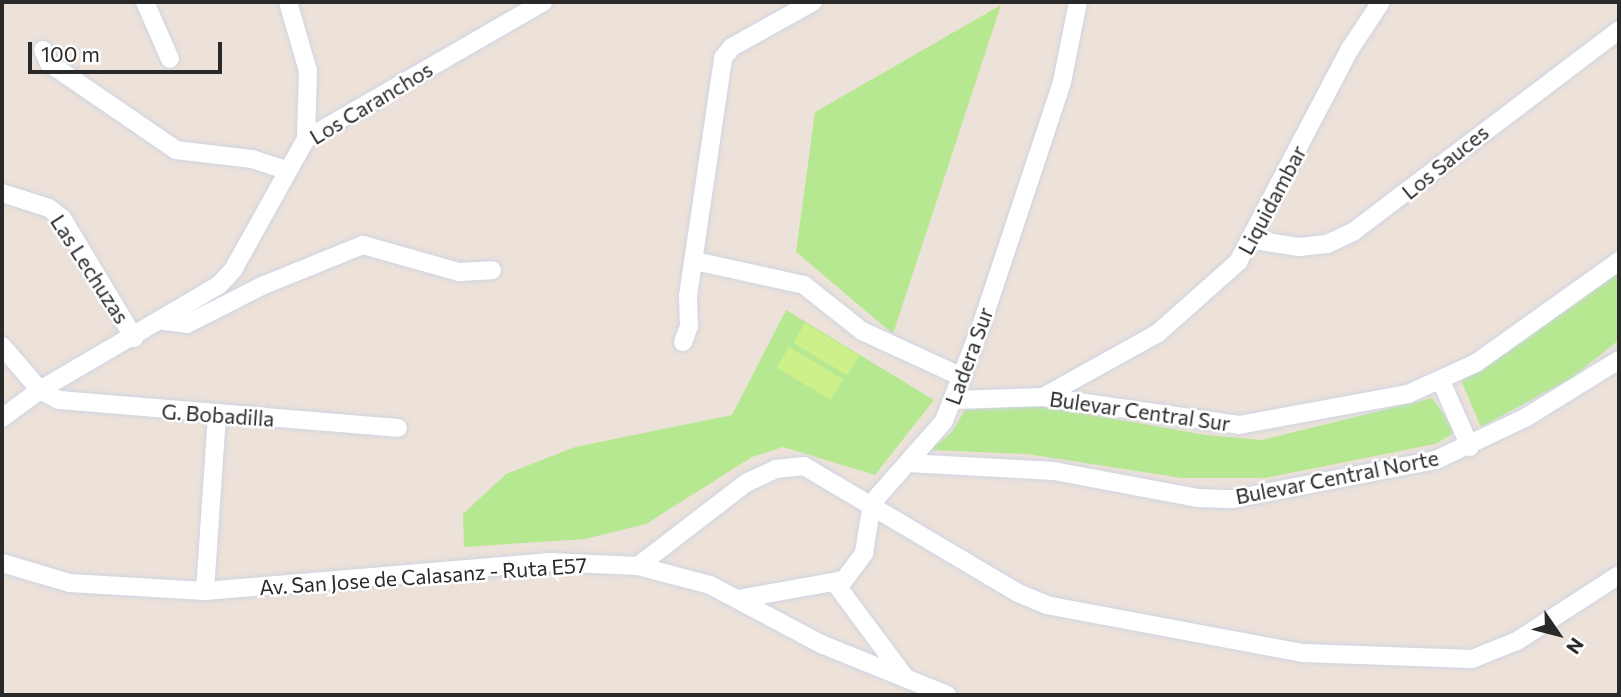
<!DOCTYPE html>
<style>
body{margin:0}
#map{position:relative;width:1621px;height:697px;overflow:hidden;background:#ede2d9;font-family:Commissioner,sans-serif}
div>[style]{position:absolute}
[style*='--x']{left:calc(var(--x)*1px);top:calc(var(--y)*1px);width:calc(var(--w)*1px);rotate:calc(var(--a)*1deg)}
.green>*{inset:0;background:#b6e891}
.pitch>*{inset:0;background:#cef08b;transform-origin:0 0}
.roads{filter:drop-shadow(0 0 2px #ced4e3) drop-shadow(0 0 2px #ced4e3)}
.minor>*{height:18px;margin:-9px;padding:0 9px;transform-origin:9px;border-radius:9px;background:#fff}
span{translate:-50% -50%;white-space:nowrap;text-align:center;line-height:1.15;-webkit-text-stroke:5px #fff;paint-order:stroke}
.street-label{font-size:21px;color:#292929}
.frame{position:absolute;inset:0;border:4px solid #292929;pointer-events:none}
.north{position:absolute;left:1523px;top:599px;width:70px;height:70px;-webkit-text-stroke:5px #fff;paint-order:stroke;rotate:125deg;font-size:19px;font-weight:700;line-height:28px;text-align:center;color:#292929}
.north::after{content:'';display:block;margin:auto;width:24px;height:32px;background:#292929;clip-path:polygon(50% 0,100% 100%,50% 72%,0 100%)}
.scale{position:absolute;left:28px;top:42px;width:194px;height:32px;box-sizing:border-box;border:4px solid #292929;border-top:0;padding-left:9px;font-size:21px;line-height:24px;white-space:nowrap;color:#292929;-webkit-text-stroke:5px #fff;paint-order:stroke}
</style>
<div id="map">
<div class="green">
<div style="clip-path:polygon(1001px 5px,893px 334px,796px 252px,815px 112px)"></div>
<div style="clip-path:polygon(1619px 269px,1619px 340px,1570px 379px,1481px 427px,1460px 378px,1525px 340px)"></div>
<div style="clip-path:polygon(786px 310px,934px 400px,875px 475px,783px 447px,752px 457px,646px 524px,585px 539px,464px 547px,463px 514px,506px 474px,575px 447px,732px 415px)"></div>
<div style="clip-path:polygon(1432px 398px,1456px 432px,1435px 444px,1265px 478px,1182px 478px,1027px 454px,930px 450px,952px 432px,965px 410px,1036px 405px,1206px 435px,1262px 440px)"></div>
</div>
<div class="pitch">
<div style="left:805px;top:323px;width:63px;height:23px;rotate:31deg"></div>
<div style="left:789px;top:347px;width:63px;height:24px;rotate:31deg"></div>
</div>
<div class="roads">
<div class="minor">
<div style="--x:145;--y:2;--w:62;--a:66.3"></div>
<div style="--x:288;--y:2;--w:72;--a:73.8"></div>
<div style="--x:308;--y:71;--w:68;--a:91.7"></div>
<div style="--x:43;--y:50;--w:14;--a:65"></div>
<div style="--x:49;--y:63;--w:154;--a:34.4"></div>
<div style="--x:176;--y:150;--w:77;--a:6.8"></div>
<div style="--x:252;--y:159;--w:36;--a:18"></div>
<div style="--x:2;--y:193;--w:49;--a:17.7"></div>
<div style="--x:49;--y:208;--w:16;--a:38"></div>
<div style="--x:62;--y:218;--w:140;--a:59"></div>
<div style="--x:1254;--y:240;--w:46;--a:8.8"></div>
<div style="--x:1299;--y:247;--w:28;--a:-6"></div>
<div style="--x:1327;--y:244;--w:29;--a:-25"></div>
<div style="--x:1353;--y:232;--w:334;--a:-37.2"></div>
<div style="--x:695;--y:261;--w:112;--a:12.4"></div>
<div style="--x:804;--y:285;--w:74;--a:38.4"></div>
<div style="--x:862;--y:331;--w:110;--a:24.7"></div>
<div style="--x:164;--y:321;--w:23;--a:7"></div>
<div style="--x:187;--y:324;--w:86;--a:-26.9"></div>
<div style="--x:264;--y:285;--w:107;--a:-22"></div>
<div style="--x:363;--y:245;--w:100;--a:15.7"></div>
<div style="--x:459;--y:272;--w:33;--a:-3"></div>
<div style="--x:683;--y:342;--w:17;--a:-69"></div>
<div style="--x:689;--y:326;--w:30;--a:-92"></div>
<div style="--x:688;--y:296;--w:241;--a:-81.6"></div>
<div style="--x:723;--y:58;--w:14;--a:-51"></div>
<div style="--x:732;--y:47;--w:93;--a:-29.1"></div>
<div style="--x:2;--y:346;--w:58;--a:49.2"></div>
<div style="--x:40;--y:390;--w:21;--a:28"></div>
<div style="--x:59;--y:400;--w:340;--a:4.7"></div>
<div style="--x:1441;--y:381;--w:72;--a:66.3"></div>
<div style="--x:1043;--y:397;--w:132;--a:-29.1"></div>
<div style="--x:1158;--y:333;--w:107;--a:-41.6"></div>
<div style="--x:1238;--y:262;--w:241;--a:-62.3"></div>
<div style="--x:1350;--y:49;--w:56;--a:-56.6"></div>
<div style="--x:954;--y:400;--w:89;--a:-1.9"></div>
<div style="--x:1043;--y:397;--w:198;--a:8.1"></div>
<div style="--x:1239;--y:425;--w:172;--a:-10.4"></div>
<div style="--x:1408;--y:394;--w:75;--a:-24.5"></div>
<div style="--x:1476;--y:363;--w:176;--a:-35.5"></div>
<div style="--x:2;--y:418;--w:47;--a:-36.4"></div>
<div style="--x:40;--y:390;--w:208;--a:-30.4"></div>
<div style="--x:219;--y:285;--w:21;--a:-47"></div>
<div style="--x:233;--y:270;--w:150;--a:-60.9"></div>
<div style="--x:306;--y:139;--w:274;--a:-30"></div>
<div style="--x:908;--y:463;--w:146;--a:3.1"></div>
<div style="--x:1054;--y:471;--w:147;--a:10.6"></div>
<div style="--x:1198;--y:498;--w:35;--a:2"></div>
<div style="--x:1233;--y:499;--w:207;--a:-10.9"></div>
<div style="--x:1436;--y:460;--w:98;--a:-25.3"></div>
<div style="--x:1525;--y:418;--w:110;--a:-31.7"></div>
<div style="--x:2;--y:563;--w:71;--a:16.4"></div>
<div style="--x:70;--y:583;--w:135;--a:3.4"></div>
<div style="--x:205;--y:591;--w:346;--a:-4.8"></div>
<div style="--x:550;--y:562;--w:88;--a:2.6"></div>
<div style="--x:638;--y:566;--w:74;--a:14.8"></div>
<div style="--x:710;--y:585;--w:126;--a:28"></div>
<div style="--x:821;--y:644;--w:136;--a:22"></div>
<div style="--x:638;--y:566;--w:136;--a:-37.5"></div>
<div style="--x:746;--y:483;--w:33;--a:-25"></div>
<div style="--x:776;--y:469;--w:28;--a:-6"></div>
<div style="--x:804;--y:466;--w:247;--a:30.7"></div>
<div style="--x:1016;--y:592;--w:33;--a:23"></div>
<div style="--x:1046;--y:605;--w:261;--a:10.6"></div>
<div style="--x:1303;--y:653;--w:169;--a:2"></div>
<div style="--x:1472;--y:659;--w:48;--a:-21.8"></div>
<div style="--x:1517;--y:641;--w:121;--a:-32.9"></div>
<div style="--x:835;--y:583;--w:116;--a:53.4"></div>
<div style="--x:205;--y:591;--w:175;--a:-86.1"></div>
<div style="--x:738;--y:599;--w:108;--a:-10.2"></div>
<div style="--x:844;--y:580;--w:34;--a:-53"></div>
<div style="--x:864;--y:553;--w:51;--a:-80.9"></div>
<div style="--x:872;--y:503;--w:109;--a:-48.7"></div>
<div style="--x:944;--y:421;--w:102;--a:-68.7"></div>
<div style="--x:981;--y:326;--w:257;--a:-71.6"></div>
<div style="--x:1062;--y:82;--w:82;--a:-78.7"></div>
</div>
</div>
<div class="street-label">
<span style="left:371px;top:103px;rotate:-31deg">Los Caranchos</span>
<span style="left:1445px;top:162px;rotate:-39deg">Los Sauces</span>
<span style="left:1272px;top:200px;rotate:-62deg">Liquidambar</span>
<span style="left:90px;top:269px;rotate:57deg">Las Lechuzas</span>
<span style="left:969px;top:356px;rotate:-70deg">Ladera Sur</span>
<span style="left:1140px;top:411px;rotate:8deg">Bulevar Central Sur</span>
<span style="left:218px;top:415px;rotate:4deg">G. Bobadilla</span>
<span style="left:1337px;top:477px;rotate:-11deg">Bulevar Central Norte</span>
<span style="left:423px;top:576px;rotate:-4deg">Av. San Jose de Calasanz - Ruta E57</span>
</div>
<div class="frame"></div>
<div class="north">N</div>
<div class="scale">100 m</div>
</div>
